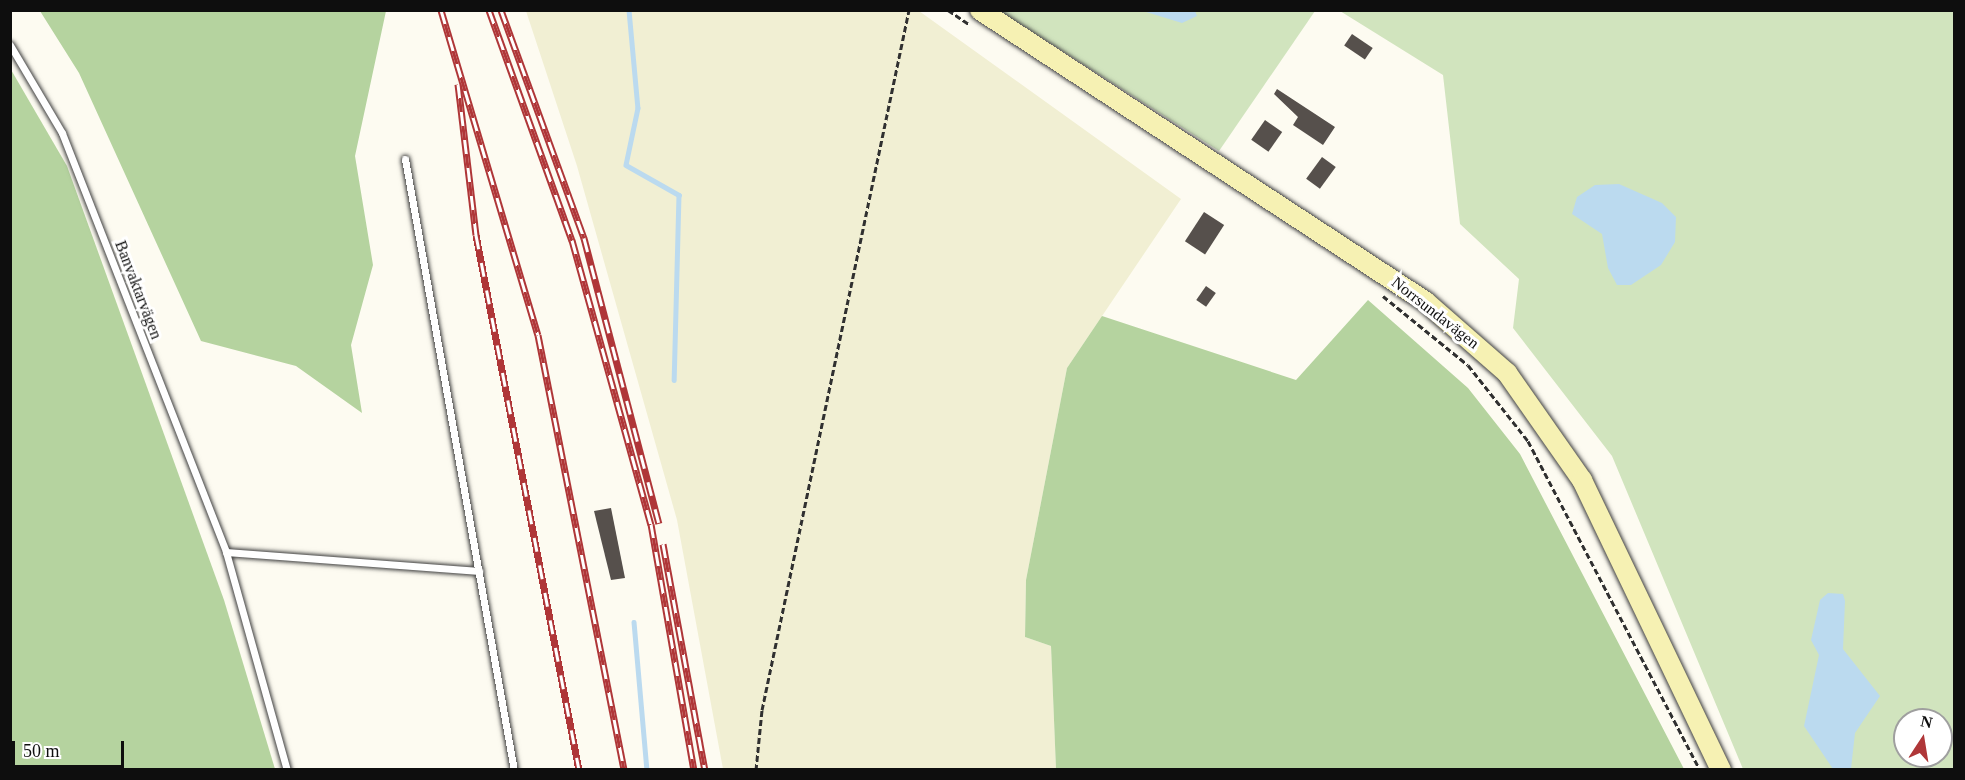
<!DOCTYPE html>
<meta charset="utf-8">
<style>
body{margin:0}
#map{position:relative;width:1965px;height:780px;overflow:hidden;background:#fdfbf1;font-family:"Times New Roman",serif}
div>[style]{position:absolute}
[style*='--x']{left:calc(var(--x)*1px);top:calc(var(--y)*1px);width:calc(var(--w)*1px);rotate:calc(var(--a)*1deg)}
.farmland>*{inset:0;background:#f1efd3}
.green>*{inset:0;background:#d1e4be}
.forest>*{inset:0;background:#b5d39f}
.water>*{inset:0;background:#bbdaef}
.stream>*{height:4.5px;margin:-2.25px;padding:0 2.25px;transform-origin:2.25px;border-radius:2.25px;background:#bbdaef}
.building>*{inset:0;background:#56504c;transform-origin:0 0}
.path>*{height:3px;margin-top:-1.5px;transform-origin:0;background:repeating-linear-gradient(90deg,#303030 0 6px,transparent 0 9px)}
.roads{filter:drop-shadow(0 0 2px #414141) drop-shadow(0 0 2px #414141)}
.lane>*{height:7px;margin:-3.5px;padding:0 3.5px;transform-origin:3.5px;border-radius:3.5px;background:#fff}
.secondary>*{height:20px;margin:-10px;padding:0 10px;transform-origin:10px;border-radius:10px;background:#f6f1b3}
.rail>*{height:7px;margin-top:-3.5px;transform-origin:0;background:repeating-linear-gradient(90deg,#fff 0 14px,#af3638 0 28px);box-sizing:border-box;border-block:2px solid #af3638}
span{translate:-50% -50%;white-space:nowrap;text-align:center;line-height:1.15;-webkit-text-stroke:6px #fff;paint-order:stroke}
.street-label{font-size:16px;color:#0e0e0e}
.frame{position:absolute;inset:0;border:12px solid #0e0e0e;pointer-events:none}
.north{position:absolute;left:1893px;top:708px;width:60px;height:60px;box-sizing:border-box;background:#fff;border:2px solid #9f9f9f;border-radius:50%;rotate:12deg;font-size:16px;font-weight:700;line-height:24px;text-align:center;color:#0e0e0e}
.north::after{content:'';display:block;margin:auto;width:21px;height:27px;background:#af3638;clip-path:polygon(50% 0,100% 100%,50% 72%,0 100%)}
.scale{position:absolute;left:12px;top:741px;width:112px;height:27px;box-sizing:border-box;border:3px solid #0e0e0e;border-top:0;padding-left:8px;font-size:18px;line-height:21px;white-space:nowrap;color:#0e0e0e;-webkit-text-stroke:4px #fff;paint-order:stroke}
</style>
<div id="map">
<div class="farmland">
<div style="clip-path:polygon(526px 11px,919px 11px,1181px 199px,1067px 368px,1026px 580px,1025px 637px,1051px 646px,1056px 769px,723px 769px,677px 520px,577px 166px)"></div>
</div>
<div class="green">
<div style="clip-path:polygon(1000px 11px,1315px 11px,1219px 151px)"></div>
<div style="clip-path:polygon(evenodd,1340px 11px,1954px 11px,1954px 769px,1743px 769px,1612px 456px,1513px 328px,1519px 279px,1460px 224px,1443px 75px,1340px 11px,1905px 720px,1941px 720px,1941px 756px,1905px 756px,1905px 720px)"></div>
</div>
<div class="forest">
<div style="clip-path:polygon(40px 11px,386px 11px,355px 156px,373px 265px,351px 345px,362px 413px,296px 366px,201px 341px,79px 73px)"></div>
<div style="clip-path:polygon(10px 68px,67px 166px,224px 600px,275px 769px,11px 769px)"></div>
<div style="clip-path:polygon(1368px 300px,1468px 388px,1520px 454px,1684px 769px,1056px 769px,1051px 646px,1025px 637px,1026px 580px,1067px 368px,1102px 316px,1296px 380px)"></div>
</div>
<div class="water">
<div style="clip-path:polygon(1143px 11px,1195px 11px,1197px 16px,1182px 23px)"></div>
<div style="clip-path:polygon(1619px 184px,1662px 203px,1676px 217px,1675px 242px,1661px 265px,1631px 285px,1617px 285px,1608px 268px,1602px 234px,1572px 214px,1577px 197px,1595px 185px)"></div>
<div style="clip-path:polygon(1828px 593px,1843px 594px,1845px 601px,1843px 649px,1880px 696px,1855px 733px,1851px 769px,1833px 769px,1804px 726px,1819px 655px,1811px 640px,1820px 600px)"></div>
</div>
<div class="stream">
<div style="--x:629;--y:10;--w:98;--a:84.8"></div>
<div style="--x:638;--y:108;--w:58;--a:101.9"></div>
<div style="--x:626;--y:165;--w:61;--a:29.5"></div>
<div style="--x:679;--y:195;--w:185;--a:91.5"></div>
<div style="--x:634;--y:622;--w:149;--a:85"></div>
</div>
<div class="building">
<div style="left:1352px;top:34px;width:25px;height:14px;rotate:34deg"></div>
<div style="clip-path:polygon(1277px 89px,1335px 127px,1323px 145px,1293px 125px,1298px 117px,1274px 94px)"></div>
<div style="left:1265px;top:120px;width:21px;height:24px;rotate:35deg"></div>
<div style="left:1322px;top:157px;width:17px;height:27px;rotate:36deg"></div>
<div style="left:1204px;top:212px;width:24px;height:35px;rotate:33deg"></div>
<div style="left:1206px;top:286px;width:12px;height:17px;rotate:35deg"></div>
<div style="clip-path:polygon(611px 508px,625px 578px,611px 580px,594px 511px)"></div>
</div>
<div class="path">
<div style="--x:948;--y:10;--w:25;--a:34"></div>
<div style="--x:1383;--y:296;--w:109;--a:39.1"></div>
<div style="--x:1468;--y:365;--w:97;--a:51.7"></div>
<div style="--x:1528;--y:441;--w:371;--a:62.4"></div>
<div style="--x:756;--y:770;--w:60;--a:-84.3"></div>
<div style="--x:762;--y:710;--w:715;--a:-78.14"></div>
</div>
<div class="roads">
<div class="lane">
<div style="--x:10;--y:45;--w:102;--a:59.4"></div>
<div style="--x:62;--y:133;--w:450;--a:68.6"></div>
<div style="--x:226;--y:552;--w:226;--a:74.4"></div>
<div style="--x:405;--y:159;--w:621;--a:79.89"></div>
<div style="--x:226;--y:552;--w:254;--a:4.3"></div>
</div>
<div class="secondary">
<div style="--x:980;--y:10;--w:533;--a:33.21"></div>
<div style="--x:1426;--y:302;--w:108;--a:41.2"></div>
<div style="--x:1507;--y:373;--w:131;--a:55"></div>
<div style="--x:1582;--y:480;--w:322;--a:64.4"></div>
</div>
</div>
<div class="rail">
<div style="--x:441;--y:10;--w:339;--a:73.4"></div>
<div style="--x:538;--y:335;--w:443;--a:78.8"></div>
<div style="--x:489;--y:10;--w:245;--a:70.2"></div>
<div style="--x:572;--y:240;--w:295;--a:74.5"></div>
<div style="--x:651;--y:524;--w:250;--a:80.1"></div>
<div style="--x:501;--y:10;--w:243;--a:70"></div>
<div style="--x:584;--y:238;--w:295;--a:75.3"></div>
<div style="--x:458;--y:84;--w:152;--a:83.2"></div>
<div style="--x:476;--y:235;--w:545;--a:79.1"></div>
<div style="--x:663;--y:544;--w:230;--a:79.5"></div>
</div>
<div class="street-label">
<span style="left:138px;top:290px;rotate:69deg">Banvaktarvägen</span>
<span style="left:1435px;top:313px;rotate:38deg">Norrsundavägen</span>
</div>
<div class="frame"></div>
<div class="north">N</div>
<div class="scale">50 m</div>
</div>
